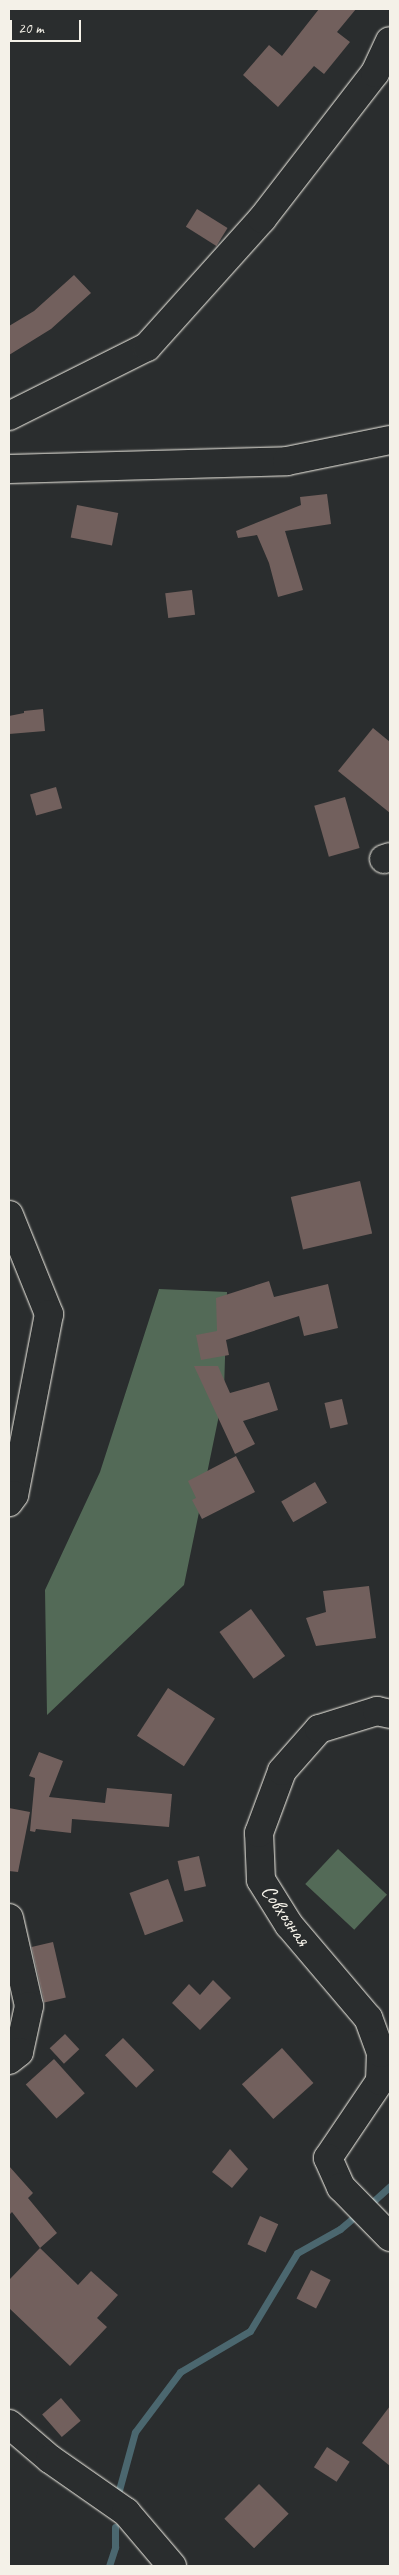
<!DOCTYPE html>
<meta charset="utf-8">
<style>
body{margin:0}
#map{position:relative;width:399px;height:2575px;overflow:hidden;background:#2a2d2e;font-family:Caveat,sans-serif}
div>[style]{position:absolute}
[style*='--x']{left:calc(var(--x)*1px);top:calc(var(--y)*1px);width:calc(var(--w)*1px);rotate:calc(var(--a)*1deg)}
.green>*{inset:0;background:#536a57;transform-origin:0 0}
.stream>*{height:7px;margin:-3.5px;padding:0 3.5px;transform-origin:3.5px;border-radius:3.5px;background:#4b676f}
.building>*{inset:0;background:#72605d;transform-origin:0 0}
.roads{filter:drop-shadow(0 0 1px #f4f1e8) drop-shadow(0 0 1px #f4f1e8)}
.minor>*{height:28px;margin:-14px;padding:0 14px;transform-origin:14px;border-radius:14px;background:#2a2d2e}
span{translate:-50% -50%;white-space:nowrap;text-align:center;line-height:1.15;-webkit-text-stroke:4px #2a2d2e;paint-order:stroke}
.street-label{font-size:21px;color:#f4f1e8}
.frame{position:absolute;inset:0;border:10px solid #f4f1e8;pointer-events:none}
.scale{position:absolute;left:10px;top:20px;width:71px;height:22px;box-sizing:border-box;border:2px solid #f4f1e8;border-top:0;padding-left:6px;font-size:15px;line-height:18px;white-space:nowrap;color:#f4f1e8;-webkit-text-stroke:4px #2a2d2e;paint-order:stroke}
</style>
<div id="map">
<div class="green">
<div style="clip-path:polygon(159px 1289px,227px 1292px,224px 1391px,184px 1585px,47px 1715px,45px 1590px,100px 1472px)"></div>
<div style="left:338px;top:1849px;width:67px;height:48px;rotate:43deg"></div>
</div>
<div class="stream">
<div style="--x:368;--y:2206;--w:30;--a:-42"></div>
<div style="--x:119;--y:2490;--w:60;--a:-74.6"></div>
<div style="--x:135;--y:2432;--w:75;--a:-53.1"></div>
<div style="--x:180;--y:2372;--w:81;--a:-30.4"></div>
<div style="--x:250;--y:2331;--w:91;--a:-58.9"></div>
<div style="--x:297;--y:2253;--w:49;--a:-29.2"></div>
<div style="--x:340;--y:2229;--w:25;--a:-40"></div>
<div style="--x:109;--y:2566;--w:20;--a:-72"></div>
<div style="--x:115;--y:2547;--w:20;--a:-90"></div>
</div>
<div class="building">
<div style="clip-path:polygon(319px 9px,356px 9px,337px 32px,350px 42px,324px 74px,314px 66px,278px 107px,243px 75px,269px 45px,282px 56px)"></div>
<div style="left:197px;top:209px;width:36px;height:21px;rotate:32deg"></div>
<div style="clip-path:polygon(74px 275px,91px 293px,51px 329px,9px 355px,9px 326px,34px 311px)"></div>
<div style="clip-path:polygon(327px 494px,331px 524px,285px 531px,303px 590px,278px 597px,269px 563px,257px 535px,238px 538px,236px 531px,301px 505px,300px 497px)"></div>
<div style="left:77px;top:505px;width:42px;height:33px;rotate:11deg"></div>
<div style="left:192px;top:590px;width:25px;height:27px;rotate:83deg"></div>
<div style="clip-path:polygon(43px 709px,45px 731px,9px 734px,9px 716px,24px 713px,24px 711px)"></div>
<div style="clip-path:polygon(373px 728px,390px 742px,390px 813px,338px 771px)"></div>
<div style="left:56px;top:787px;width:22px;height:27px;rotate:74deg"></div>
<div style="left:345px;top:797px;width:53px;height:32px;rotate:74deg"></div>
<div style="left:360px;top:1181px;width:54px;height:71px;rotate:77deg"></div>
<div style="clip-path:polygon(269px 1281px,274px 1297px,328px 1284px,338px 1328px,304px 1336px,299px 1316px,226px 1340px,229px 1355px,201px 1360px,196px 1335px,217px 1331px,216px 1298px)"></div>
<div style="clip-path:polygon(194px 1366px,218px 1366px,230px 1393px,269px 1382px,278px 1410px,243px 1421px,255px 1444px,235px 1454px)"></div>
<div style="left:342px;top:1399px;width:26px;height:18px;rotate:77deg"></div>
<div style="clip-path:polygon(236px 1456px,255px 1492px,202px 1519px,192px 1500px,196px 1498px,188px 1481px)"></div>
<div style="left:315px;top:1482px;width:24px;height:39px;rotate:60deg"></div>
<div style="clip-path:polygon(369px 1586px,376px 1638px,316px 1646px,306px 1618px,326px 1612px,323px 1591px)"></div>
<div style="left:251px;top:1609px;width:58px;height:39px;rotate:54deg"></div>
<div style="left:168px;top:1688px;width:56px;height:57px;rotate:33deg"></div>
<div style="clip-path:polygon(39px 1752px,63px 1761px,49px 1797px,105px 1803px,107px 1788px,172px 1794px,169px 1827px,72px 1819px,71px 1833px,36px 1829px,35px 1832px,30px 1831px,35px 1778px,29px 1776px)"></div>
<div style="clip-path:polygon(9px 1808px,30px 1812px,18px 1872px,9px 1871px)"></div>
<div style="left:199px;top:1856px;width:31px;height:22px;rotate:77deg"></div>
<div style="left:168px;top:1879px;width:45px;height:41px;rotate:70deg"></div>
<div style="left:53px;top:1942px;width:57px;height:22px;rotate:77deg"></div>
<div style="clip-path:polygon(213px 1980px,231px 1998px,200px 2030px,172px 2003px,189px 1984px,200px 1995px)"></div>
<div style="left:65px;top:2034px;width:21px;height:21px;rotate:47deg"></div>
<div style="left:123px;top:2038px;width:45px;height:25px;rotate:46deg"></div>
<div style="left:282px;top:2048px;width:47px;height:54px;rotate:48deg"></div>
<div style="left:54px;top:2059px;width:46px;height:38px;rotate:48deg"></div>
<div style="clip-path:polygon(230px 2149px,248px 2169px,232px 2188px,212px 2172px)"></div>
<div style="clip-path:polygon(9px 2166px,33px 2193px,28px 2198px,57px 2233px,40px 2248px,12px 2212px,9px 2215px)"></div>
<div style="left:260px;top:2216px;width:20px;height:31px;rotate:24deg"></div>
<div style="clip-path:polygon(40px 2248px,78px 2285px,91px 2271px,118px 2295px,97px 2318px,107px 2327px,70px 2366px,9px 2308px,9px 2280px)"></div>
<div style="left:311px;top:2270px;width:22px;height:32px;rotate:27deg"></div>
<div style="left:61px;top:2398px;width:30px;height:25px;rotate:49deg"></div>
<div style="clip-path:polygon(390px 2406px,390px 2466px,362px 2443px)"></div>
<div style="left:327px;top:2447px;width:27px;height:24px;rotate:33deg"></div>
<div style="left:259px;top:2484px;width:42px;height:49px;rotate:45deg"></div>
</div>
<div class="roads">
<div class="minor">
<div style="--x:9;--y:416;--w:154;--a:-26.6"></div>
<div style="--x:147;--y:347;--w:172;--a:-48.1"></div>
<div style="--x:262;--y:219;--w:185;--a:-52.3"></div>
<div style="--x:375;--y:73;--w:35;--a:-65"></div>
<div style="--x:9;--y:469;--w:278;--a:-1.6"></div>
<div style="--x:287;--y:461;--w:105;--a:-11.5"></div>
<div style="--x:384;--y:859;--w:6;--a:-18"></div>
<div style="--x:9;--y:1215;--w:107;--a:68"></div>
<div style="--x:49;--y:1314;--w:184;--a:100.9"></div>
<div style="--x:14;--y:1495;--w:9;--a:126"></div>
<div style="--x:9;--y:1918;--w:90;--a:77.2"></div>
<div style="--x:29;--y:2006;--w:47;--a:102.3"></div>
<div style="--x:19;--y:2052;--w:13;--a:141"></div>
<div style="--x:390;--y:2075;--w:12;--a:149"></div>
<div style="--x:380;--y:2081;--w:93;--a:124"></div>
<div style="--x:328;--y:2158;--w:32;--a:66"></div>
<div style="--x:341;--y:2187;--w:70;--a:45.6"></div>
<div style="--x:380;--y:2081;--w:28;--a:-88"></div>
<div style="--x:381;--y:2053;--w:37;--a:-110"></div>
<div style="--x:368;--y:2018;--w:122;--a:-130.3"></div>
<div style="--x:289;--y:1925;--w:53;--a:-121.9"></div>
<div style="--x:261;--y:1880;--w:47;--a:-92.4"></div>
<div style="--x:259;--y:1833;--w:66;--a:-69.6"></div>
<div style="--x:282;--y:1771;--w:56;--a:-48.6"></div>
<div style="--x:319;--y:1729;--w:61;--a:-17.2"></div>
<div style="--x:377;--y:1711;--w:13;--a:13"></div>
<div style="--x:9;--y:2424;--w:54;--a:40.5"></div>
<div style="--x:50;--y:2459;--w:93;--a:34.9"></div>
<div style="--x:126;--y:2512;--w:71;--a:49.6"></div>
</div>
</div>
<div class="street-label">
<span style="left:286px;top:1915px;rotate:55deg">Совхозная</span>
</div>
<div class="frame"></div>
<div class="scale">20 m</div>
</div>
